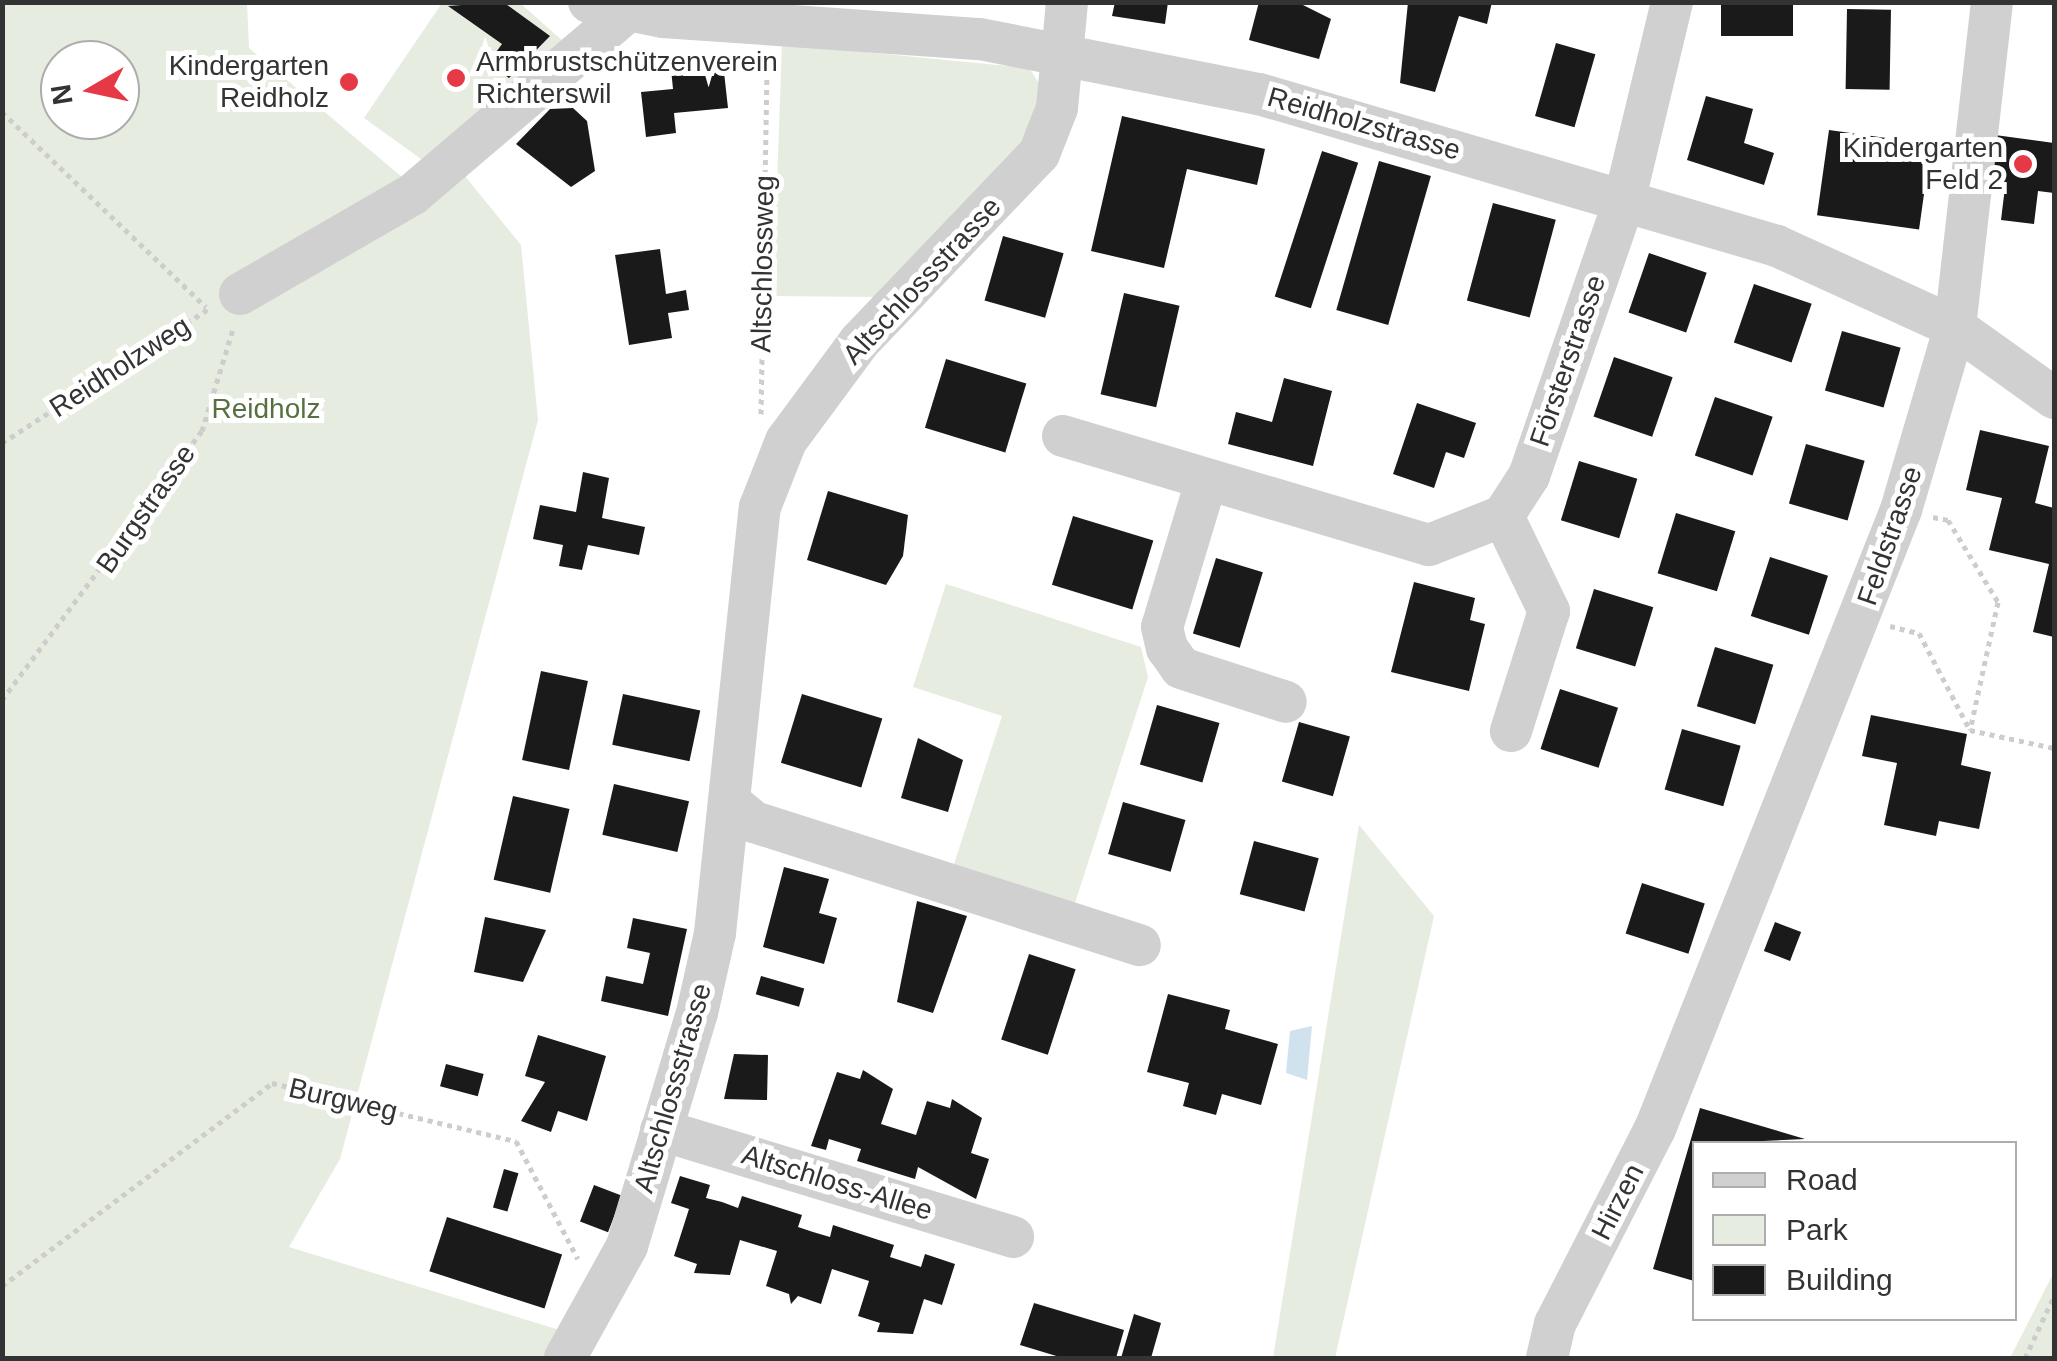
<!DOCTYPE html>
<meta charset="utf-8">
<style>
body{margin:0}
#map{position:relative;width:2057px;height:1361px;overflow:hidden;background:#fff;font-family:Arial,sans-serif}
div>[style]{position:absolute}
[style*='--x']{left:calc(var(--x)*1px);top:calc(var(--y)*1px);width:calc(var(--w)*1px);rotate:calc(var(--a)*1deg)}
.green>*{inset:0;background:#e6ecdf}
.water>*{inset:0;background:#cfe2ee}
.building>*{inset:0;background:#1a1a1a;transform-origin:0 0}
.path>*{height:5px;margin-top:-2.5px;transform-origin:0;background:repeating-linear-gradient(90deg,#cdcdcd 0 5px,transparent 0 10px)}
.minor>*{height:42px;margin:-21px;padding:0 21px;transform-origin:21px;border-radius:21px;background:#d0d0d0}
.dots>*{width:28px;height:28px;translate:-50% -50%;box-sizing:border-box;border:5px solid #fff;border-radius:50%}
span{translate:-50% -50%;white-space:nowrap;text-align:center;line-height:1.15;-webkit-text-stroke:10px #fff;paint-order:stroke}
.poi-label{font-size:28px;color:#333}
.left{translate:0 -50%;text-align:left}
.right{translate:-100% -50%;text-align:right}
.street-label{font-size:28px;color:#333}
.park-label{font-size:28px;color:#56703f}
.frame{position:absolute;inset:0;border:5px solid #333;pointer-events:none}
.legend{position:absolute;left:1692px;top:1141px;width:325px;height:180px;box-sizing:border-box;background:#fff;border:2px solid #adadad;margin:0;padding:12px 18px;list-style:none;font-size:30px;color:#333}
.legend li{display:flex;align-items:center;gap:20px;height:50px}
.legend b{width:50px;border:2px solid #adadad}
.north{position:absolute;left:40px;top:40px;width:100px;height:100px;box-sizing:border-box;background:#fff;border:2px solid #adadad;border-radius:50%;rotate:261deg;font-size:28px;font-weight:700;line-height:40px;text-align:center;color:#333}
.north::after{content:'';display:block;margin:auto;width:35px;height:45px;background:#e63946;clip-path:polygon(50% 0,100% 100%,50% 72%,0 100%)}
</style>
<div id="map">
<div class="green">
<div style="clip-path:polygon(evenodd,3px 3px,247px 3px,249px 48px,422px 194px,456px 165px,521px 245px,538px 420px,340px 1159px,289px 1247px,576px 1335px,565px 1358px,3px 1358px,3px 3px,60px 60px,120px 60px,120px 120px,60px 120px,60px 60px)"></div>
<div style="clip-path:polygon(442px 3px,520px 3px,565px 43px,428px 164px,364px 118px)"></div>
<div style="clip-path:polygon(782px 44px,1029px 68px,1044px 91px,1023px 156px,879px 297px,773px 296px)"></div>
<div style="clip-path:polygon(946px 584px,1141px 647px,1148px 677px,1075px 903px,954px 864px,1002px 716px,913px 687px)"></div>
<div style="clip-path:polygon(1359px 825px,1434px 916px,1335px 1358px,1273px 1358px)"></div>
<div style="clip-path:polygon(2054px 1272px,2054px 1358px,2010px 1358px)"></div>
</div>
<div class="water">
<div style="clip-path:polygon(1312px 1026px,1307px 1080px,1286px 1073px,1290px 1031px)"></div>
</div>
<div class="building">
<div style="clip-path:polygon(503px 2px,550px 36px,509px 78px,488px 63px,502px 44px,448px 6px)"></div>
<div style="clip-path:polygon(1115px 2px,1168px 2px,1165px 24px,1112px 16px)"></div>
<div style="clip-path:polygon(1259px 2px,1297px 2px,1331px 19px,1319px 59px,1249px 40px)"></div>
<div style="clip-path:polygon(1408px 2px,1492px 2px,1487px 24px,1459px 16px,1435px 92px,1400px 83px)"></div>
<div style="left:1721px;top:2px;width:72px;height:34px"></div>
<div style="left:1847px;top:9px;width:44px;height:80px;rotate:1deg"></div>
<div style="left:1556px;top:43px;width:41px;height:76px;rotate:16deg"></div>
<div style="clip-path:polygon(723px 63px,728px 108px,674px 113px,676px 133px,646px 137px,641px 92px,673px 89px,671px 69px)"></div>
<div style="clip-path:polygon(1706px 96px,1753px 109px,1744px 143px,1774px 153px,1764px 185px,1687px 160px)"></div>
<div style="clip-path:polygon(573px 108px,587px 121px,595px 171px,571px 187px,516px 144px,550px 109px)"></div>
<div style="clip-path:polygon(1122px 116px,1265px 149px,1257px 185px,1187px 169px,1164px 268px,1091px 251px)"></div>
<div style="left:1829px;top:130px;width:103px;height:86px;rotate:8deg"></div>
<div style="clip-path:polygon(1995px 135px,2054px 143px,2054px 193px,2038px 191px,2034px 224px,2001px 220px,2005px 187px,1989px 185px)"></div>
<div style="left:1322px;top:151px;width:38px;height:153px;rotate:18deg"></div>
<div style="left:1379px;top:161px;width:54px;height:155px;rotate:16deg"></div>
<div style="left:1493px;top:203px;width:65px;height:101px;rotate:15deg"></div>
<div style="left:1003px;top:236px;width:63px;height:67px;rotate:16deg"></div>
<div style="clip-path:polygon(660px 249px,666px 294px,686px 290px,689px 310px,668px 313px,672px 338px,629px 345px,615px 255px)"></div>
<div style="left:1649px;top:253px;width:61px;height:63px;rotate:19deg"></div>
<div style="left:1754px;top:284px;width:61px;height:62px;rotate:19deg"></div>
<div style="left:1124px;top:293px;width:57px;height:104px;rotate:13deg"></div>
<div style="left:1842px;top:331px;width:61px;height:62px;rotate:16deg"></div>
<div style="left:1614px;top:357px;width:62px;height:63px;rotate:19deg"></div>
<div style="left:946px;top:359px;width:84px;height:72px;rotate:17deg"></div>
<div style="clip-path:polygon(1284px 378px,1332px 391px,1313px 466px,1228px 444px,1236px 412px,1272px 422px)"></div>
<div style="left:1715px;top:397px;width:61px;height:62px;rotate:19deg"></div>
<div style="clip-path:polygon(1417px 403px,1476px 423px,1464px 458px,1446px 452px,1434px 488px,1393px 474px)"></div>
<div style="clip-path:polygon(1980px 430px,2049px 446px,2035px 503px,2054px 508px,2054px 637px,2033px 632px,2049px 564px,1989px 550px,2002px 498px,1966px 490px)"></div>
<div style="left:1806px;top:444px;width:61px;height:62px;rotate:16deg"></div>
<div style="left:1579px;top:461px;width:61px;height:62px;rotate:17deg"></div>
<div style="clip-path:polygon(583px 472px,609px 478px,602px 518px,645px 527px,639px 555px,588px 545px,582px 570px,559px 566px,563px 545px,533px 539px,540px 505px,576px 512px)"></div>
<div style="clip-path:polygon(828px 491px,908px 515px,903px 556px,886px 585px,807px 560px)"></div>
<div style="left:1676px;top:513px;width:62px;height:63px;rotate:17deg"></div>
<div style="left:1073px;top:516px;width:84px;height:72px;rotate:17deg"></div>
<div style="left:1770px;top:557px;width:61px;height:62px;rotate:18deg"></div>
<div style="left:1216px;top:558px;width:49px;height:79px;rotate:17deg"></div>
<div style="clip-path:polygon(1414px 582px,1475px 598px,1470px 620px,1485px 624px,1469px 691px,1391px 672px)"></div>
<div style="left:1594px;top:589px;width:62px;height:62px;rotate:17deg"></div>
<div style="left:1715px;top:647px;width:61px;height:62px;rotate:17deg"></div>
<div style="left:541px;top:671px;width:48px;height:91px;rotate:12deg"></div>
<div style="left:1560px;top:689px;width:61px;height:63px;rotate:18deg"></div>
<div style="left:623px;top:694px;width:79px;height:52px;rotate:12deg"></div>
<div style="left:802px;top:694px;width:84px;height:72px;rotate:17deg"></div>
<div style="left:1157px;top:705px;width:65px;height:62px;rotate:16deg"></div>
<div style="clip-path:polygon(1871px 715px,1967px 734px,1961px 765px,1991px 772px,1979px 829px,1939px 821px,1936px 836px,1884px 825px,1897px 763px,1862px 756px)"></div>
<div style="left:1299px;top:722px;width:53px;height:62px;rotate:16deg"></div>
<div style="left:1682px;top:729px;width:61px;height:63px;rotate:16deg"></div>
<div style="clip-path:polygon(918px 738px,963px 760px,948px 812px,901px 798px)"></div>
<div style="left:614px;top:784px;width:77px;height:52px;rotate:13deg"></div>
<div style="left:513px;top:796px;width:58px;height:86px;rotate:13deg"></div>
<div style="left:1123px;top:802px;width:65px;height:54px;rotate:16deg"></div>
<div style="left:1254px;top:841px;width:67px;height:55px;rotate:15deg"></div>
<div style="clip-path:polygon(784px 867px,829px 879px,819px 913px,837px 918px,824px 964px,763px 947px)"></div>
<div style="left:1642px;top:883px;width:66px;height:53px;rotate:18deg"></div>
<div style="clip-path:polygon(917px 901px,967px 916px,933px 1013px,897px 1002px)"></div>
<div style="clip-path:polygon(485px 917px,546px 930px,523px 982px,474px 972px)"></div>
<div style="clip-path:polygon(633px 918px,687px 929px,668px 1016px,601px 1001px,606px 976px,643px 984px,650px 953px,627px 948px)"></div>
<div style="left:1775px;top:922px;width:28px;height:31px;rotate:21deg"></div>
<div style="left:1029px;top:954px;width:49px;height:90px;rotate:18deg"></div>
<div style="left:761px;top:976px;width:45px;height:19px;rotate:16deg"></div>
<div style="clip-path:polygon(1168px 994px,1230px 1010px,1225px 1029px,1278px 1044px,1261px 1105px,1222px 1094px,1216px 1115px,1183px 1106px,1189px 1083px,1147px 1072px)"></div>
<div style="clip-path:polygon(538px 1035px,606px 1056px,587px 1121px,558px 1111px,551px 1132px,521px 1121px,545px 1082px,525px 1076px)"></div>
<div style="clip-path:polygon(734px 1054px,768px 1055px,767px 1100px,724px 1099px)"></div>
<div style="left:446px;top:1064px;width:39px;height:23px;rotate:15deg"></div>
<div style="clip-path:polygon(863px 1070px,893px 1089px,881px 1124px,916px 1135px,927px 1101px,950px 1108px,952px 1099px,982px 1118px,971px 1153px,989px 1159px,976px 1199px,918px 1167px,915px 1179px,857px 1161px,861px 1149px,829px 1139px,826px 1150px,811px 1146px,837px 1072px,860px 1079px)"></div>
<div style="clip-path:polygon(1700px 1108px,1805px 1139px,1694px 1144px,1694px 1281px,1653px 1269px)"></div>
<div style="left:504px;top:1169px;width:15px;height:40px;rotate:16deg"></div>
<div style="clip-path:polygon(680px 1176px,710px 1185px,706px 1198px,722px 1202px,738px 1208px,742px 1196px,802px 1215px,798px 1227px,813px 1232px,830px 1237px,833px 1225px,894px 1245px,890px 1257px,921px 1267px,925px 1254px,955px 1264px,942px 1305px,924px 1299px,913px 1334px,877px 1332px,880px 1323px,858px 1316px,869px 1281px,832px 1269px,821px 1304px,798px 1296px,791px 1304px,789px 1294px,766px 1286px,777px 1251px,740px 1240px,730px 1275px,694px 1273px,697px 1264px,674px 1256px,689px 1209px,671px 1203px)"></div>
<div style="left:594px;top:1185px;width:30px;height:39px;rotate:21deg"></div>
<div style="left:447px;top:1217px;width:121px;height:57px;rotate:18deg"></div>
<div style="clip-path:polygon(1034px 1303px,1124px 1330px,1116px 1358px,1063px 1358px,1020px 1345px)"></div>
<div style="clip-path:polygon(1134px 1314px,1161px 1323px,1151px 1358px,1121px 1358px)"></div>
</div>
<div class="path">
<div style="--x:2;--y:112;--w:282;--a:43.7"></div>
<div style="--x:761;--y:414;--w:354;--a:-89"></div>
<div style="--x:2;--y:443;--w:248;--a:-33"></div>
<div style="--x:1933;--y:517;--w:15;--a:11"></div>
<div style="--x:1948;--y:520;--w:96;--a:58.6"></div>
<div style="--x:1998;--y:602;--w:131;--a:102.3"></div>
<div style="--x:1890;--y:626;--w:30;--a:14"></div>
<div style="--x:1919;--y:633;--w:110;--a:62.3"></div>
<div style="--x:1970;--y:730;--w:86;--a:12.1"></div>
<div style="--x:2;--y:700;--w:335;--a:-53.4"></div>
<div style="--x:202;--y:431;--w:110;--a:-73.1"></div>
<div style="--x:2;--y:1286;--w:338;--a:-36.9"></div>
<div style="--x:272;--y:1083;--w:251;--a:13.4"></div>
<div style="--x:516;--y:1141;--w:133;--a:62.3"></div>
<div style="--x:2025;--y:1358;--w:68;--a:-64.9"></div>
</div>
<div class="minor">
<div style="--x:589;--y:2;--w:76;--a:11.5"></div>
<div style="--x:663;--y:17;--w:318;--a:4"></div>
<div style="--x:980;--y:39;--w:284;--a:11.2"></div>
<div style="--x:1259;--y:94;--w:540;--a:16.35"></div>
<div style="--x:1777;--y:246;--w:196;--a:24.5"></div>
<div style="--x:1955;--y:327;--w:122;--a:35.6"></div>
<div style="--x:240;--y:294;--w:200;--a:-30"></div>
<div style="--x:413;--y:194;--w:281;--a:-40.4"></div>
<div style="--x:1063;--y:436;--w:382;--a:16.6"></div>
<div style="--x:1429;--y:545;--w:79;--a:-21.4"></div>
<div style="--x:1503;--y:516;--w:48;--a:-57"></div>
<div style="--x:1529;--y:476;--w:290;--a:-70.9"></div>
<div style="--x:1624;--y:202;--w:206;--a:-76.5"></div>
<div style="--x:1205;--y:485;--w:148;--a:106.8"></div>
<div style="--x:1162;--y:627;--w:22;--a:77"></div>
<div style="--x:1167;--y:648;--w:24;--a:55"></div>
<div style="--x:1181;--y:668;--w:110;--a:17.9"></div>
<div style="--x:1503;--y:516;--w:106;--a:64.2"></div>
<div style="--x:1549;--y:611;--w:126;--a:107.6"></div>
<div style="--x:730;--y:802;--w:31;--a:40"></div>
<div style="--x:754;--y:822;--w:405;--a:17.7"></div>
<div style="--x:661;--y:1130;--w:368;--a:16.9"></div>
<div style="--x:565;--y:1358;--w:128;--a:-61"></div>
<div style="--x:627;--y:1246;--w:243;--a:-73.3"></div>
<div style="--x:697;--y:1013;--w:82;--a:-77.3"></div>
<div style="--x:715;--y:933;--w:428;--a:-84"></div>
<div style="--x:760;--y:507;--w:71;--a:-68.5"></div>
<div style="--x:786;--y:441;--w:124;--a:-53.5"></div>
<div style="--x:860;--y:341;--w:259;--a:-46.3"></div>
<div style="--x:1039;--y:154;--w:49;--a:-68.6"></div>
<div style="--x:1057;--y:108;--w:106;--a:-84.6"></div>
<div style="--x:1547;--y:1358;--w:35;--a:-77"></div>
<div style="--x:1555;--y:1324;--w:219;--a:-62.9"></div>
<div style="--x:1655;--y:1129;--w:666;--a:-68.33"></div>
<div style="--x:1901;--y:510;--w:191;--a:-73.6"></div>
<div style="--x:1955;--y:327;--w:327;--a:-83.5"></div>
</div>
<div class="dots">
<div style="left:456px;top:78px;background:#e63946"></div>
<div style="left:349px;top:82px;background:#e63946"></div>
<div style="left:2023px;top:164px;background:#e63946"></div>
</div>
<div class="poi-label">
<span class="left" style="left:476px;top:78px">Armbrustschützenverein<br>Richterswil</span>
<span class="right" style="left:329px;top:82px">Kindergarten<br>Reidholz</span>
<span class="right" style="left:2003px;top:164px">Kindergarten<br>Feld 2</span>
</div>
<div class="street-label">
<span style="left:1364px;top:124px;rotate:16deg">Reidholzstrasse</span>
<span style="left:763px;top:264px;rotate:-89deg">Altschlossweg</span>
<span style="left:922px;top:281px;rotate:-47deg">Altschlossstrasse</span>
<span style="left:1568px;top:361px;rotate:-71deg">Försterstrasse</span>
<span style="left:120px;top:367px;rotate:-33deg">Reidholzweg</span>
<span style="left:146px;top:509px;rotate:-55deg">Burgstrasse</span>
<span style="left:1890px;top:536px;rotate:-71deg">Feldstrasse</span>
<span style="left:673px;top:1088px;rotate:-74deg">Altschlossstrasse</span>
<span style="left:343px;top:1100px;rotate:13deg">Burgweg</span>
<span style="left:837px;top:1183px;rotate:17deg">Altschloss-Allee</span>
<span style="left:1618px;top:1202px;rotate:-63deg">Hirzen</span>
</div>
<div class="park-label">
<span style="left:266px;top:409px">Reidholz</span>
</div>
<div class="frame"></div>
<ul class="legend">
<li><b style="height:12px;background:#d0d0d0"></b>Road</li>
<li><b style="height:28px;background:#e6ecdf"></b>Park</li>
<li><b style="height:28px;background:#1a1a1a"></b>Building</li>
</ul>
<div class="north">N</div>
</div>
